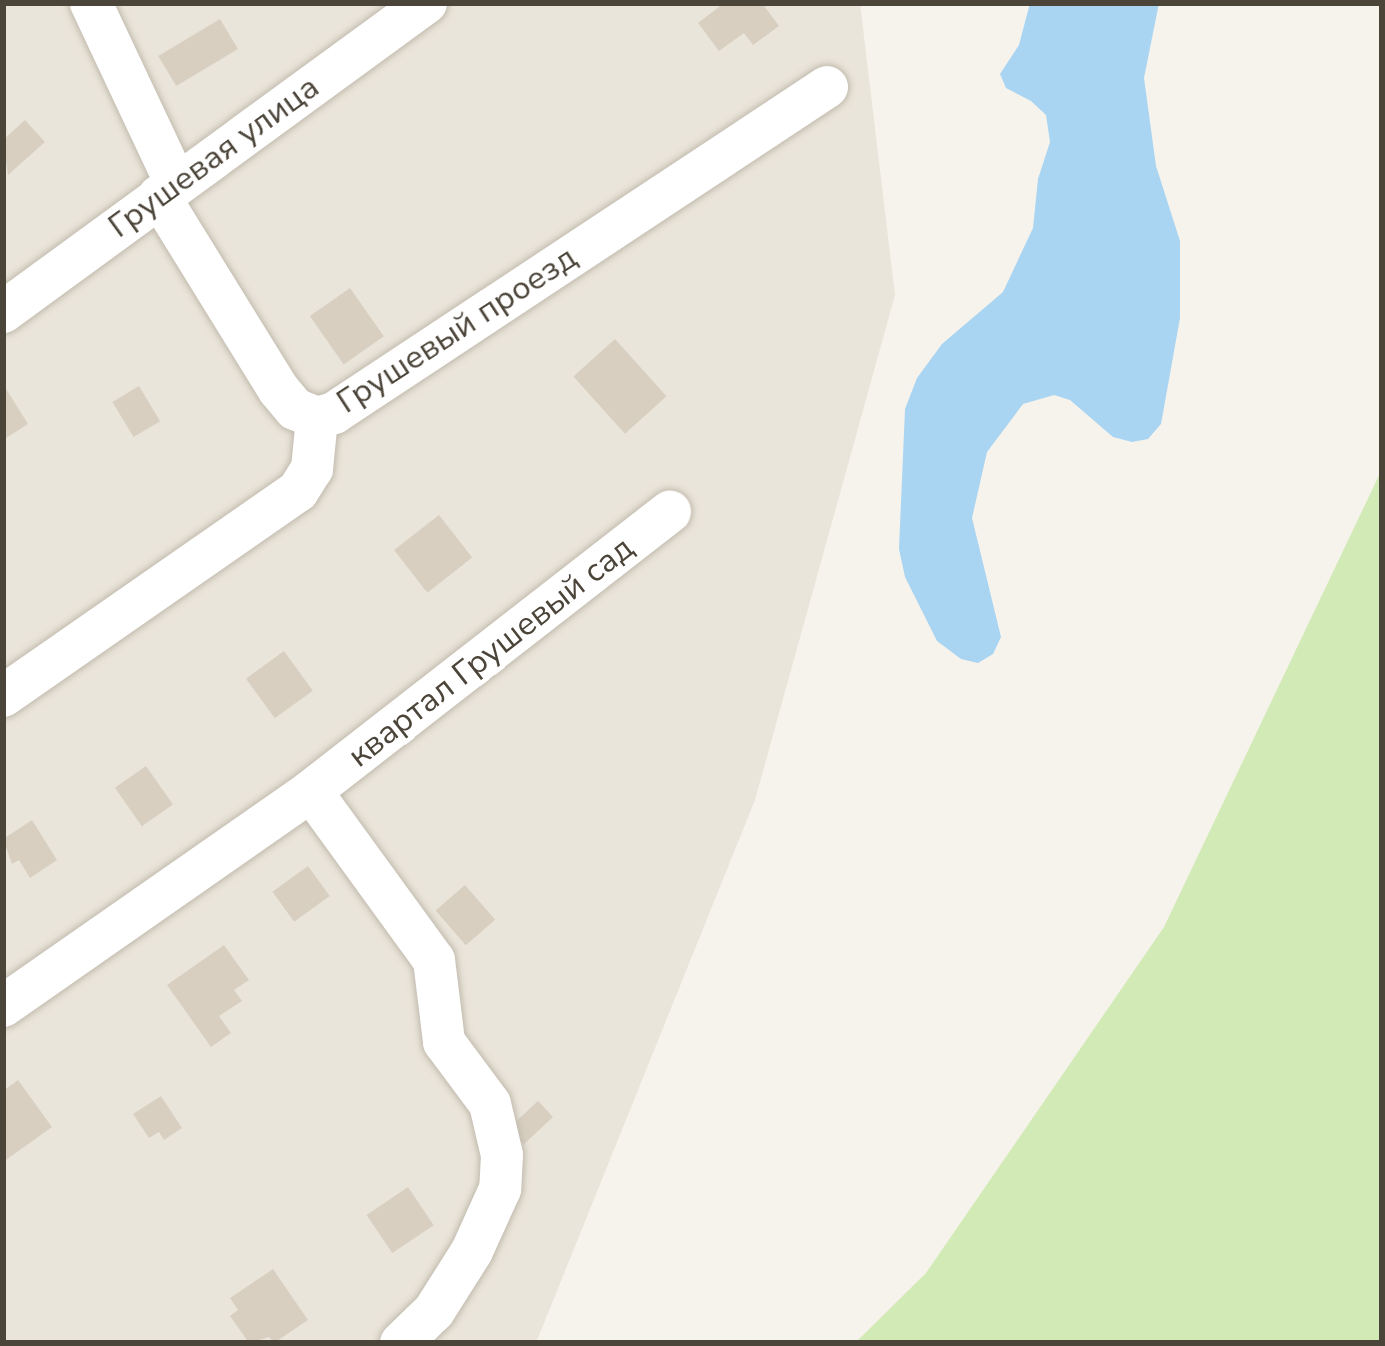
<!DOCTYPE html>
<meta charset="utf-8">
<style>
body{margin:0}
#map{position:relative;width:1385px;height:1346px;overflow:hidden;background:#f6f3ec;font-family:"Nunito Sans",sans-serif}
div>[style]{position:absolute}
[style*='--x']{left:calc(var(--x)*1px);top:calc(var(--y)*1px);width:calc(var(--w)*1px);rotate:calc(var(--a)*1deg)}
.residential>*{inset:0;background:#eae5da}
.green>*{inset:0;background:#d2eab5}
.water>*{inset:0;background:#a9d4f2}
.building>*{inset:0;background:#d8cfc1;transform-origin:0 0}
.roads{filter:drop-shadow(0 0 3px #c2bbae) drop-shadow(0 0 3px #c2bbae)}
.minor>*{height:42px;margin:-21px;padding:0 21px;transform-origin:21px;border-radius:21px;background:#fff}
span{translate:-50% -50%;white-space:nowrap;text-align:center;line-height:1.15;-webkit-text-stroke:9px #fff;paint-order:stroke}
.street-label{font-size:33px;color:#4b4439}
.frame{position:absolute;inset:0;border:6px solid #4b4439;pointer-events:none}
</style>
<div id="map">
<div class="residential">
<div style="clip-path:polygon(3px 3px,860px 3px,895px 295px,755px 800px,536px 1343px,3px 1343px)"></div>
</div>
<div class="green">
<div style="clip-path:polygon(1382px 469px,1382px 1343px,855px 1343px,926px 1273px,1164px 927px)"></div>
</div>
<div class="water">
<div style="clip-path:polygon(1030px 3px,1159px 3px,1144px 78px,1156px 166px,1180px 241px,1180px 318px,1161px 424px,1148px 439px,1132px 442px,1113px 437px,1070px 400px,1054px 395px,1023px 404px,987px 452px,972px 518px,1001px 637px,993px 654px,978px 663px,961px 659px,937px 641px,905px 577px,899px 549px,905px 409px,917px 378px,942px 344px,1003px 292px,1033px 228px,1038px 179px,1050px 142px,1046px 115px,1031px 101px,1006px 88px,1000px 74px,1019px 45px)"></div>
</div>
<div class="building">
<div style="clip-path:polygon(724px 3px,762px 3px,779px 26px,753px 45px,744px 33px,719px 51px,698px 23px)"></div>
<div style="left:220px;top:19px;width:35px;height:72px;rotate:59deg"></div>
<div style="clip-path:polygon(25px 120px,45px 142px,8px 175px,3px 140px)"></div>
<div style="left:350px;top:288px;width:59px;height:49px;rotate:55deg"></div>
<div style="left:615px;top:339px;width:77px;height:56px;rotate:48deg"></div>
<div style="clip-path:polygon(3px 384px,28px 424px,3px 440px)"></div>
<div style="left:139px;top:386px;width:41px;height:31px;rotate:59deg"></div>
<div style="left:439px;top:515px;width:54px;height:57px;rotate:52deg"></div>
<div style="left:284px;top:651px;width:49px;height:47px;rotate:54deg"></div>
<div style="left:146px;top:766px;width:47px;height:38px;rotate:55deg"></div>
<div style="clip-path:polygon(32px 820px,57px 860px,30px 878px,19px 860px,12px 864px,3px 839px)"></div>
<div style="left:308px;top:866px;width:37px;height:44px;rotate:54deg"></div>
<div style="left:465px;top:885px;width:46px;height:39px;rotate:49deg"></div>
<div style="clip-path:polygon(224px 945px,249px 980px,234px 990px,242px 1001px,219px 1016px,231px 1033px,211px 1047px,167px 985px)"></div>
<div style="clip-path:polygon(18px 1080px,52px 1127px,3px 1162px,3px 1091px)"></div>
<div style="clip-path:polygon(161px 1096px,182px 1128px,164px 1140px,159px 1132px,149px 1138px,133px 1114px)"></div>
<div style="left:538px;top:1101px;width:22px;height:40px;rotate:47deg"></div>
<div style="left:408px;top:1187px;width:46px;height:50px;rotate:56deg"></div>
<div style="clip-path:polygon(273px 1269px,308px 1320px,274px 1343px,269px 1337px,249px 1343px,230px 1316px,238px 1310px,230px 1298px)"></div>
</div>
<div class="roads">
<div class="minor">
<div style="--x:91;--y:3;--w:200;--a:64.8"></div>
<div style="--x:159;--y:196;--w:228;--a:58.3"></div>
<div style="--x:279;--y:390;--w:25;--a:50"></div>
<div style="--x:295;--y:409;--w:24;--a:22"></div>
<div style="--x:317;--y:418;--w:18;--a:-16"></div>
<div style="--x:334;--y:413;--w:591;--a:-33.47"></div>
<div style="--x:3;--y:312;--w:524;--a:-36.15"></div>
<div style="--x:3;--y:696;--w:359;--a:-34.8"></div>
<div style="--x:298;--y:491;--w:26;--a:-58"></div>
<div style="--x:312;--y:469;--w:51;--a:-84.4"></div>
<div style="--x:311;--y:791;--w:209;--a:54"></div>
<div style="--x:434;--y:960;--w:83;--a:83"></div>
<div style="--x:444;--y:1042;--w:77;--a:53.4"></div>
<div style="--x:490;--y:1104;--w:52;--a:76.8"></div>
<div style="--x:502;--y:1155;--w:34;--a:93"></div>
<div style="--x:500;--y:1189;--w:68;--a:114.3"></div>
<div style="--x:472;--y:1251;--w:71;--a:122.3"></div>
<div style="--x:434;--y:1311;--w:46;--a:135.9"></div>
<div style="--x:3;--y:1006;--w:376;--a:-34.9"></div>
<div style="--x:311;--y:791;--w:455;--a:-37.9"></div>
</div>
</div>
<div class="street-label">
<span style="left:214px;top:157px;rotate:-36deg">Грушевая улица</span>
<span style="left:457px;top:330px;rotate:-33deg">Грушевый проезд</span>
<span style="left:491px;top:652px;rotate:-38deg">квартал Грушевый сад</span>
</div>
<div class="frame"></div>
</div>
